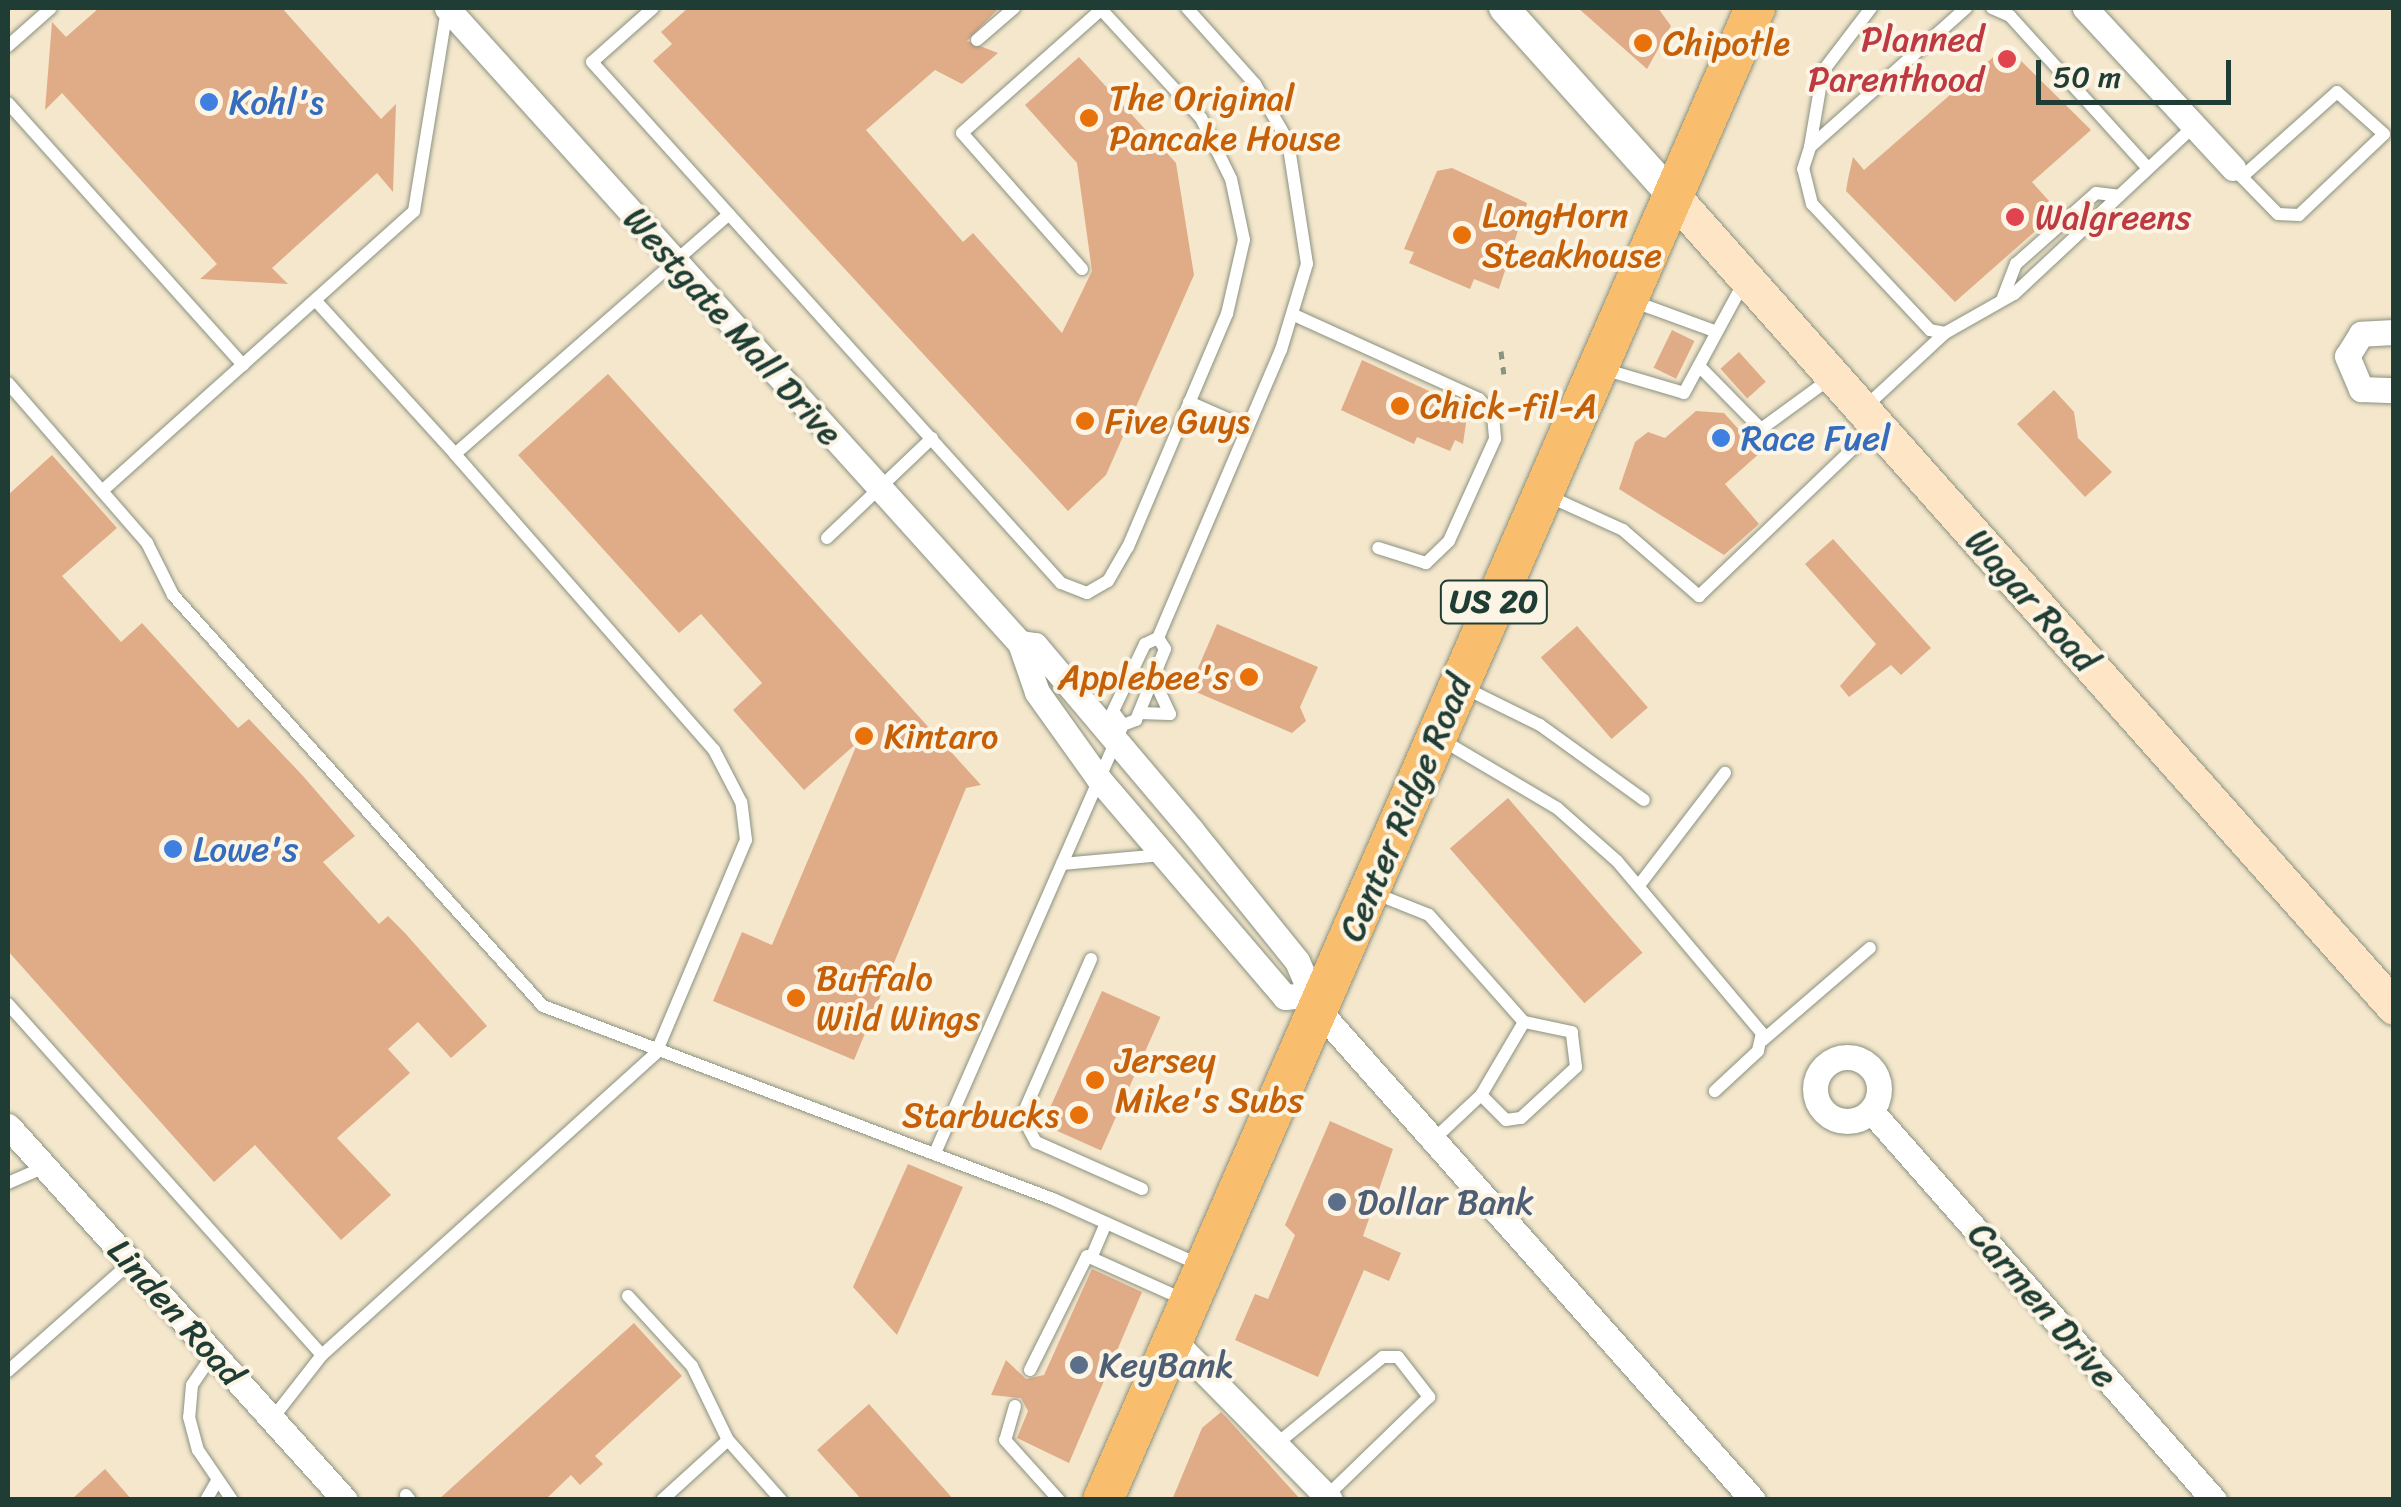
<!DOCTYPE html>
<style>
body{margin:0}
#map{position:relative;width:2401px;height:1507px;overflow:hidden;background:#f4e7cc;font-family:Sriracha,sans-serif}
div>[style]{position:absolute}
[style*='--x']{left:calc(var(--x)*1px);top:calc(var(--y)*1px);width:calc(var(--w)*1px);rotate:calc(var(--a)*1deg)}
.building>*{inset:0;background:#e0ac88;transform-origin:0 0}
.path>*{height:5px;margin-top:-2.5px;transform-origin:0;background:repeating-linear-gradient(90deg,#8a9280 0 8px,transparent 0 16px)}
.roads{filter:drop-shadow(0 0 2px #8a9280) drop-shadow(0 0 2px #8a9280)}
.service>*{height:12px;margin:-6px;padding:0 6px;transform-origin:6px;border-radius:6px;background:#fff}
.minor>*{height:25px;margin:-12.5px;padding:0 12.5px;transform-origin:12.5px;border-radius:12.5px;background:#fff}
.minor>.ring{margin:-12.5px;padding:0;box-sizing:content-box;background:none;border:25px solid #fff;border-radius:50%}
.tertiary>*{height:30px;margin:-15px;padding:0 15px;transform-origin:15px;border-radius:15px;background:#fff}
.secondary>*{height:35px;margin:-17.5px;padding:0 17.5px;transform-origin:17.5px;border-radius:17.5px;background:#fde5c5}
.primary>*{height:40px;margin:-20px;padding:0 20px;transform-origin:20px;border-radius:20px;background:#f9be6d}
.dots>*{width:28px;height:28px;translate:-50% -50%;box-sizing:border-box;border:5px solid #fcf5e5;border-radius:50%}
span{translate:-50% -50%;white-space:nowrap;text-align:center;line-height:1.15;-webkit-text-stroke:8px #fcf5e5;paint-order:stroke}
.shield-label span{padding:2px 8px;background:#fcf5e5;border:2px solid;border-radius:8px;-webkit-text-stroke-width:0}
.shield-label{font-size:32px;color:#1f3d34;font-weight:700}
.health-label{font-size:35px;color:#be3a42}
.right{translate:-100% -50%;text-align:right}
.left{translate:0 -50%;text-align:left}
.food-label{font-size:35px;color:#c56008}
.shop-label{font-size:35px;color:#366cbe}
.street-label{font-size:35px;color:#1f3d34}
.service-label{font-size:35px;color:#4e5e75}
.frame{position:absolute;inset:0;border:10px solid #1f3d34;pointer-events:none}
.scale{position:absolute;left:2036px;top:60px;width:195px;height:45px;box-sizing:border-box;border:5px solid #1f3d34;border-top:0;padding-left:12px;font-size:30px;line-height:35px;white-space:nowrap;color:#1f3d34;-webkit-text-stroke:8px #fcf5e5;paint-order:stroke}
</style>
<div id="map">
<div class="building">
<div style="clip-path:polygon(99px 8px,282px 8px,381px 119px,396px 104px,393px 192px,377px 173px,272px 268px,288px 284px,200px 279px,217px 264px,62px 93px,45px 110px,52px 22px,66px 37px)"></div>
<div style="clip-path:polygon(688px 8px,999px 8px,967px 41px,998px 53px,962px 84px,935px 70px,866px 130px,963px 242px,973px 233px,1062px 333px,1092px 271px,1077px 163px,1025px 105px,1079px 57px,1176px 163px,1194px 275px,1106px 475px,1068px 511px,653px 61px,672px 44px,661px 32px)"></div>
<div style="clip-path:polygon(1578px 8px,1658px 8px,1671px 26px,1647px 69px)"></div>
<div style="clip-path:polygon(2006px 46px,2091px 130px,2032px 182px,2058px 211px,1955px 302px,1846px 191px,1848px 179px,1853px 157px,1864px 170px)"></div>
<div style="clip-path:polygon(1452px 168px,1527px 203px,1499px 289px,1474px 279px,1470px 289px,1409px 263px,1414px 252px,1404px 249px,1437px 171px)"></div>
<div style="left:1672px;top:330px;width:25px;height:42px;rotate:26deg"></div>
<div style="left:1739px;top:352px;width:40px;height:25px;rotate:48deg"></div>
<div style="clip-path:polygon(1362px 360px,1468px 409px,1463px 444px,1455px 440px,1450px 451px,1417px 437px,1414px 444px,1341px 410px)"></div>
<div style="clip-path:polygon(608px 374px,981px 785px,966px 788px,854px 1060px,713px 1001px,742px 932px,772px 945px,858px 742px,804px 790px,733px 710px,762px 683px,701px 614px,679px 633px,518px 455px)"></div>
<div style="clip-path:polygon(2054px 390px,2074px 412px,2078px 438px,2112px 472px,2085px 497px,2017px 424px)"></div>
<div style="clip-path:polygon(1696px 411px,1724px 413px,1760px 453px,1725px 484px,1759px 524px,1724px 555px,1619px 489px,1635px 442px,1648px 432px,1665px 438px)"></div>
<div style="clip-path:polygon(52px 455px,117px 528px,62px 576px,121px 642px,142px 623px,238px 728px,249px 719px,303px 776px,355px 836px,323px 862px,379px 924px,388px 916px,405px 933px,487px 1026px,451px 1058px,418px 1022px,388px 1049px,410px 1073px,337px 1138px,391px 1195px,341px 1240px,255px 1145px,214px 1182px,8px 951px,8px 495px)"></div>
<div style="clip-path:polygon(1833px 539px,1931px 648px,1901px 675px,1891px 665px,1849px 697px,1840px 686px,1876px 644px,1805px 564px)"></div>
<div style="clip-path:polygon(1217px 624px,1318px 667px,1300px 707px,1306px 721px,1292px 733px,1189px 689px)"></div>
<div style="left:1577px;top:626px;width:108px;height:48px;rotate:49deg"></div>
<div style="left:1508px;top:798px;width:205px;height:77px;rotate:49deg"></div>
<div style="left:1102px;top:991px;width:64px;height:146px;rotate:24deg"></div>
<div style="clip-path:polygon(1330px 1121px,1393px 1149px,1363px 1236px,1401px 1253px,1389px 1281px,1364px 1270px,1318px 1377px,1235px 1340px,1255px 1294px,1268px 1299px,1295px 1235px,1285px 1225px)"></div>
<div style="clip-path:polygon(908px 1164px,963px 1187px,897px 1335px,853px 1287px)"></div>
<div style="clip-path:polygon(1092px 1269px,1142px 1292px,1069px 1463px,1017px 1438px,1028px 1411px,1021px 1398px,991px 1395px,1006px 1360px,1026px 1379px,1044px 1375px)"></div>
<div style="clip-path:polygon(634px 1323px,682px 1376px,595px 1456px,603px 1464px,580px 1485px,571px 1475px,545px 1500px,438px 1500px)"></div>
<div style="clip-path:polygon(869px 1404px,954px 1500px,862px 1500px,817px 1450px)"></div>
<div style="clip-path:polygon(1221px 1412px,1227px 1418px,1301px 1500px,1172px 1500px,1202px 1428px)"></div>
<div style="clip-path:polygon(105px 1469px,132px 1500px,71px 1500px)"></div>
</div>
<div class="path">
<div style="--x:1501;--y:351;--w:23;--a:83"></div>
</div>
<div class="roads">
<div class="service">
<div style="--x:653;--y:8;--w:81;--a:138.5"></div>
<div style="--x:592;--y:62;--w:701;--a:48.01"></div>
<div style="--x:1061;--y:583;--w:28;--a:21"></div>
<div style="--x:1087;--y:593;--w:24;--a:-30"></div>
<div style="--x:1108;--y:581;--w:39;--a:-60"></div>
<div style="--x:1128;--y:547;--w:253;--a:-67"></div>
<div style="--x:1227;--y:314;--w:76;--a:-77.1"></div>
<div style="--x:1244;--y:240;--w:62;--a:-102"></div>
<div style="--x:1231;--y:179;--w:68;--a:-116.2"></div>
<div style="--x:1201;--y:118;--w:149;--a:-132.6"></div>
<div style="--x:1992;--y:8;--w:20;--a:24"></div>
<div style="--x:2010;--y:16;--w:205;--a:47.8"></div>
<div style="--x:977;--y:40;--w:49;--a:-40.9"></div>
<div style="--x:8;--y:46;--w:57;--a:-41.5"></div>
<div style="--x:8;--y:103;--w:352;--a:48.1"></div>
<div style="--x:1810;--y:147;--w:77;--a:-80.3"></div>
<div style="--x:1823;--y:71;--w:79;--a:-52.7"></div>
<div style="--x:2233;--y:168;--w:64;--a:45.6"></div>
<div style="--x:2278;--y:214;--w:21;--a:3"></div>
<div style="--x:2299;--y:215;--w:117;--a:-43.6"></div>
<div style="--x:2384;--y:134;--w:63;--a:-138.2"></div>
<div style="--x:2337;--y:92;--w:127;--a:138.2"></div>
<div style="--x:1082;--y:269;--w:181;--a:-131.4"></div>
<div style="--x:962;--y:133;--w:188;--a:-41.6"></div>
<div style="--x:2002;--y:300;--w:39;--a:-69"></div>
<div style="--x:2016;--y:264;--w:107;--a:-41.6"></div>
<div style="--x:2096;--y:193;--w:23;--a:7"></div>
<div style="--x:316;--y:301;--w:207;--a:47.7"></div>
<div style="--x:455;--y:454;--w:364;--a:-41.2"></div>
<div style="--x:1635;--y:302;--w:87;--a:20.1"></div>
<div style="--x:1294;--y:315;--w:203;--a:24.4"></div>
<div style="--x:1479;--y:399;--w:21;--a:49"></div>
<div style="--x:1493;--y:415;--w:24;--a:85"></div>
<div style="--x:1495;--y:439;--w:112;--a:114.3"></div>
<div style="--x:1449;--y:541;--w:32;--a:136"></div>
<div style="--x:1426;--y:563;--w:50;--a:-162.6"></div>
<div style="--x:1945;--y:333;--w:15;--a:-169"></div>
<div style="--x:1930;--y:330;--w:173;--a:-133.1"></div>
<div style="--x:1812;--y:204;--w:36;--a:-104"></div>
<div style="--x:1803;--y:169;--w:23;--a:-72"></div>
<div style="--x:1810;--y:147;--w:209;--a:-41.7"></div>
<div style="--x:1699;--y:366;--w:88;--a:45.5"></div>
<div style="--x:1761;--y:429;--w:87;--a:-36.1"></div>
<div style="--x:1603;--y:369;--w:84;--a:16.5"></div>
<div style="--x:1684;--y:393;--w:128;--a:-61.6"></div>
<div style="--x:8;--y:383;--w:212;--a:49"></div>
<div style="--x:147;--y:543;--w:58;--a:63.4"></div>
<div style="--x:173;--y:595;--w:553;--a:48.01"></div>
<div style="--x:543;--y:1006;--w:545;--a:20.73"></div>
<div style="--x:1053;--y:1199;--w:161;--a:24.2"></div>
<div style="--x:1189;--y:402;--w:64;--a:23.8"></div>
<div style="--x:1863;--y:409;--w:112;--a:-42.8"></div>
<div style="--x:1945;--y:333;--w:79;--a:-29.5"></div>
<div style="--x:2014;--y:294;--w:246;--a:-43"></div>
<div style="--x:102;--y:491;--w:419;--a:-41.9"></div>
<div style="--x:414;--y:211;--w:204;--a:-80.7"></div>
<div style="--x:1546;--y:495;--w:85;--a:24.4"></div>
<div style="--x:1623;--y:530;--w:101;--a:41"></div>
<div style="--x:1699;--y:596;--w:244;--a:-43.8"></div>
<div style="--x:827;--y:538;--w:145;--a:-43.6"></div>
<div style="--x:1158;--y:638;--w:313;--a:-66.9"></div>
<div style="--x:1281;--y:350;--w:90;--a:-73.2"></div>
<div style="--x:1307;--y:264;--w:124;--a:-98.8"></div>
<div style="--x:1288;--y:141;--w:66;--a:-120.1"></div>
<div style="--x:1255;--y:84;--w:102;--a:-131.8"></div>
<div style="--x:1465;--y:688;--w:84;--a:26.3"></div>
<div style="--x:1540;--y:725;--w:128;--a:35.8"></div>
<div style="--x:1139;--y:713;--w:31;--a:2"></div>
<div style="--x:1170;--y:714;--w:40;--a:-115"></div>
<div style="--x:1442;--y:740;--w:134;--a:30.6"></div>
<div style="--x:1557;--y:808;--w:80;--a:41.5"></div>
<div style="--x:1617;--y:861;--w:225;--a:49.9"></div>
<div style="--x:1762;--y:1033;--w:18;--a:103"></div>
<div style="--x:1758;--y:1051;--w:59;--a:137.1"></div>
<div style="--x:1062;--y:864;--w:100;--a:-5.1"></div>
<div style="--x:1640;--y:884;--w:140;--a:-52.6"></div>
<div style="--x:1374;--y:893;--w:59;--a:21.8"></div>
<div style="--x:1429;--y:915;--w:143;--a:48.4"></div>
<div style="--x:1524;--y:1022;--w:85;--a:120.5"></div>
<div style="--x:1481;--y:1095;--w:66;--a:136.8"></div>
<div style="--x:1091;--y:959;--w:171;--a:113.7"></div>
<div style="--x:1022;--y:1116;--w:30;--a:62"></div>
<div style="--x:1036;--y:1142;--w:116;--a:23.9"></div>
<div style="--x:8;--y:1004;--w:471;--a:48.2"></div>
<div style="--x:1763;--y:1040;--w:141;--a:-40.7"></div>
<div style="--x:1481;--y:1095;--w:35;--a:45"></div>
<div style="--x:1506;--y:1120;--w:15;--a:-8"></div>
<div style="--x:1521;--y:1118;--w:75;--a:-42.8"></div>
<div style="--x:1576;--y:1067;--w:35;--a:-97"></div>
<div style="--x:1572;--y:1032;--w:49;--a:-168.2"></div>
<div style="--x:935;--y:1153;--w:467;--a:-66.3"></div>
<div style="--x:1123;--y:725;--w:14;--a:-21"></div>
<div style="--x:1136;--y:720;--w:77;--a:-67.8"></div>
<div style="--x:1165;--y:649;--w:13;--a:-122"></div>
<div style="--x:1158;--y:638;--w:14;--a:155"></div>
<div style="--x:1145;--y:644;--w:74;--a:115.5"></div>
<div style="--x:1113;--y:711;--w:17;--a:54"></div>
<div style="--x:8;--y:1183;--w:40;--a:-23.4"></div>
<div style="--x:1092;--y:1256;--w:36;--a:-67"></div>
<div style="--x:628;--y:1296;--w:95;--a:47.6"></div>
<div style="--x:692;--y:1366;--w:82;--a:64.1"></div>
<div style="--x:728;--y:1440;--w:80;--a:48.5"></div>
<div style="--x:213;--y:1354;--w:37;--a:124"></div>
<div style="--x:192;--y:1385;--w:32;--a:95"></div>
<div style="--x:189;--y:1417;--w:34;--a:75"></div>
<div style="--x:198;--y:1450;--w:60;--a:55.8"></div>
<div style="--x:1030;--y:1370;--w:127;--a:-63.4"></div>
<div style="--x:1087;--y:1256;--w:107;--a:24.2"></div>
<div style="--x:8;--y:1371;--w:164;--a:-41.5"></div>
<div style="--x:1015;--y:1406;--w:35;--a:106"></div>
<div style="--x:1005;--y:1440;--w:81;--a:48"></div>
<div style="--x:272;--y:1419;--w:81;--a:-52"></div>
<div style="--x:322;--y:1355;--w:450;--a:-42.1"></div>
<div style="--x:656;--y:1053;--w:231;--a:-67.1"></div>
<div style="--x:746;--y:840;--w:38;--a:-97"></div>
<div style="--x:741;--y:802;--w:59;--a:-117.4"></div>
<div style="--x:714;--y:750;--w:393;--a:-131.2"></div>
<div style="--x:1279;--y:1442;--w:134;--a:-39.3"></div>
<div style="--x:1383;--y:1357;--w:15;--a:0"></div>
<div style="--x:1398;--y:1357;--w:51;--a:52.2"></div>
<div style="--x:1429;--y:1397;--w:142;--a:135.9"></div>
<div style="--x:406;--y:1495;--w:6;--a:51"></div>
<div style="--x:206;--y:1500;--w:22;--a:-60"></div>
<div style="--x:662;--y:1500;--w:89;--a:-42.3"></div>
</div>
<div class="minor">
<div style="--x:447;--y:8;--w:855;--a:47.94"></div>
<div style="--x:2085;--y:8;--w:218;--a:47.2"></div>
<div style="--x:2394;--y:332;--w:33;--a:177"></div>
<div style="--x:2361;--y:334;--w:26;--a:122"></div>
<div style="--x:2347;--y:356;--w:36;--a:67"></div>
<div style="--x:2361;--y:389;--w:33;--a:2"></div>
<div style="--x:1305;--y:995;--w:20;--a:174"></div>
<div style="--x:1285;--y:997;--w:287;--a:-130.5"></div>
<div style="--x:1099;--y:779;--w:107;--a:-125.5"></div>
<div style="--x:1037;--y:692;--w:52;--a:-109.1"></div>
<div style="--x:1020;--y:643;--w:15;--a:8"></div>
<div style="--x:1035;--y:645;--w:243;--a:49.8"></div>
<div style="--x:1192;--y:831;--w:167;--a:51.1"></div>
<div style="--x:1297;--y:961;--w:53;--a:66.8"></div>
<div style="--x:1318;--y:1010;--w:655;--a:48.4"></div>
<div class="ring" style="left:1815px;top:1057px;width:39px;height:39px"></div>
<div style="--x:1871;--y:1111;--w:519;--a:48.6"></div>
<div style="--x:8;--y:1126;--w:503;--a:47.98"></div>
<div style="--x:1175;--y:1342;--w:221;--a:45.5"></div>
</div>
<div class="tertiary">
<div style="--x:1504;--y:8;--w:250;--a:48.1"></div>
</div>
<div class="secondary">
<div style="--x:1671;--y:194;--w:1088;--a:48.35"></div>
</div>
<div class="primary">
<div style="--x:1103;--y:1500;--w:1628;--a:-66.39"></div>
</div>
</div>
<div class="dots">
<div style="left:1643px;top:43px;background:#e8710a"></div>
<div style="left:2007px;top:59px;background:#e0444e"></div>
<div style="left:209px;top:102px;background:#3f7fe0"></div>
<div style="left:1089px;top:118px;background:#e8710a"></div>
<div style="left:2015px;top:217px;background:#e0444e"></div>
<div style="left:1462px;top:235px;background:#e8710a"></div>
<div style="left:1400px;top:406px;background:#e8710a"></div>
<div style="left:1085px;top:421px;background:#e8710a"></div>
<div style="left:1721px;top:438px;background:#3f7fe0"></div>
<div style="left:1249px;top:677px;background:#e8710a"></div>
<div style="left:864px;top:736px;background:#e8710a"></div>
<div style="left:173px;top:849px;background:#3f7fe0"></div>
<div style="left:796px;top:998px;background:#e8710a"></div>
<div style="left:1095px;top:1080px;background:#e8710a"></div>
<div style="left:1079px;top:1115px;background:#e8710a"></div>
<div style="left:1337px;top:1202px;background:#5c6f8a"></div>
<div style="left:1079px;top:1365px;background:#5c6f8a"></div>
</div>
<div class="shield-label">
<span style="left:1494px;top:602px">US 20</span>
</div>
<div class="health-label">
<span class="right" style="left:1984px;top:59px">Planned<br>Parenthood</span>
<span class="left" style="left:2035px;top:217px">Walgreens</span>
</div>
<div class="food-label">
<span class="left" style="left:1663px;top:43px">Chipotle</span>
<span class="left" style="left:1109px;top:118px">The Original<br>Pancake House</span>
<span class="left" style="left:1482px;top:235px">LongHorn<br>Steakhouse</span>
<span class="left" style="left:1420px;top:406px">Chick-fil-A</span>
<span class="left" style="left:1105px;top:421px">Five Guys</span>
<span class="right" style="left:1229px;top:677px">Applebee's</span>
<span class="left" style="left:884px;top:736px">Kintaro</span>
<span class="left" style="left:816px;top:998px">Buffalo<br>Wild Wings</span>
<span class="left" style="left:1115px;top:1080px">Jersey<br>Mike's Subs</span>
<span class="right" style="left:1059px;top:1115px">Starbucks</span>
</div>
<div class="shop-label">
<span class="left" style="left:229px;top:102px">Kohl's</span>
<span class="left" style="left:1741px;top:438px">Race Fuel</span>
<span class="left" style="left:193px;top:849px">Lowe's</span>
</div>
<div class="street-label">
<span style="left:733px;top:326px;rotate:48deg">Westgate Mall Drive</span>
<span style="left:2032px;top:600px;rotate:48deg">Wagar Road</span>
<span style="left:1405px;top:808px;rotate:-67deg">Center Ridge Road</span>
<span style="left:2043px;top:1305px;rotate:49deg">Carmen Drive</span>
<span style="left:176px;top:1312px;rotate:48deg">Linden Road</span>
</div>
<div class="service-label">
<span class="left" style="left:1357px;top:1202px">Dollar Bank</span>
<span class="left" style="left:1099px;top:1365px">KeyBank</span>
</div>
<div class="frame"></div>
<div class="scale">50 m</div>
</div>
